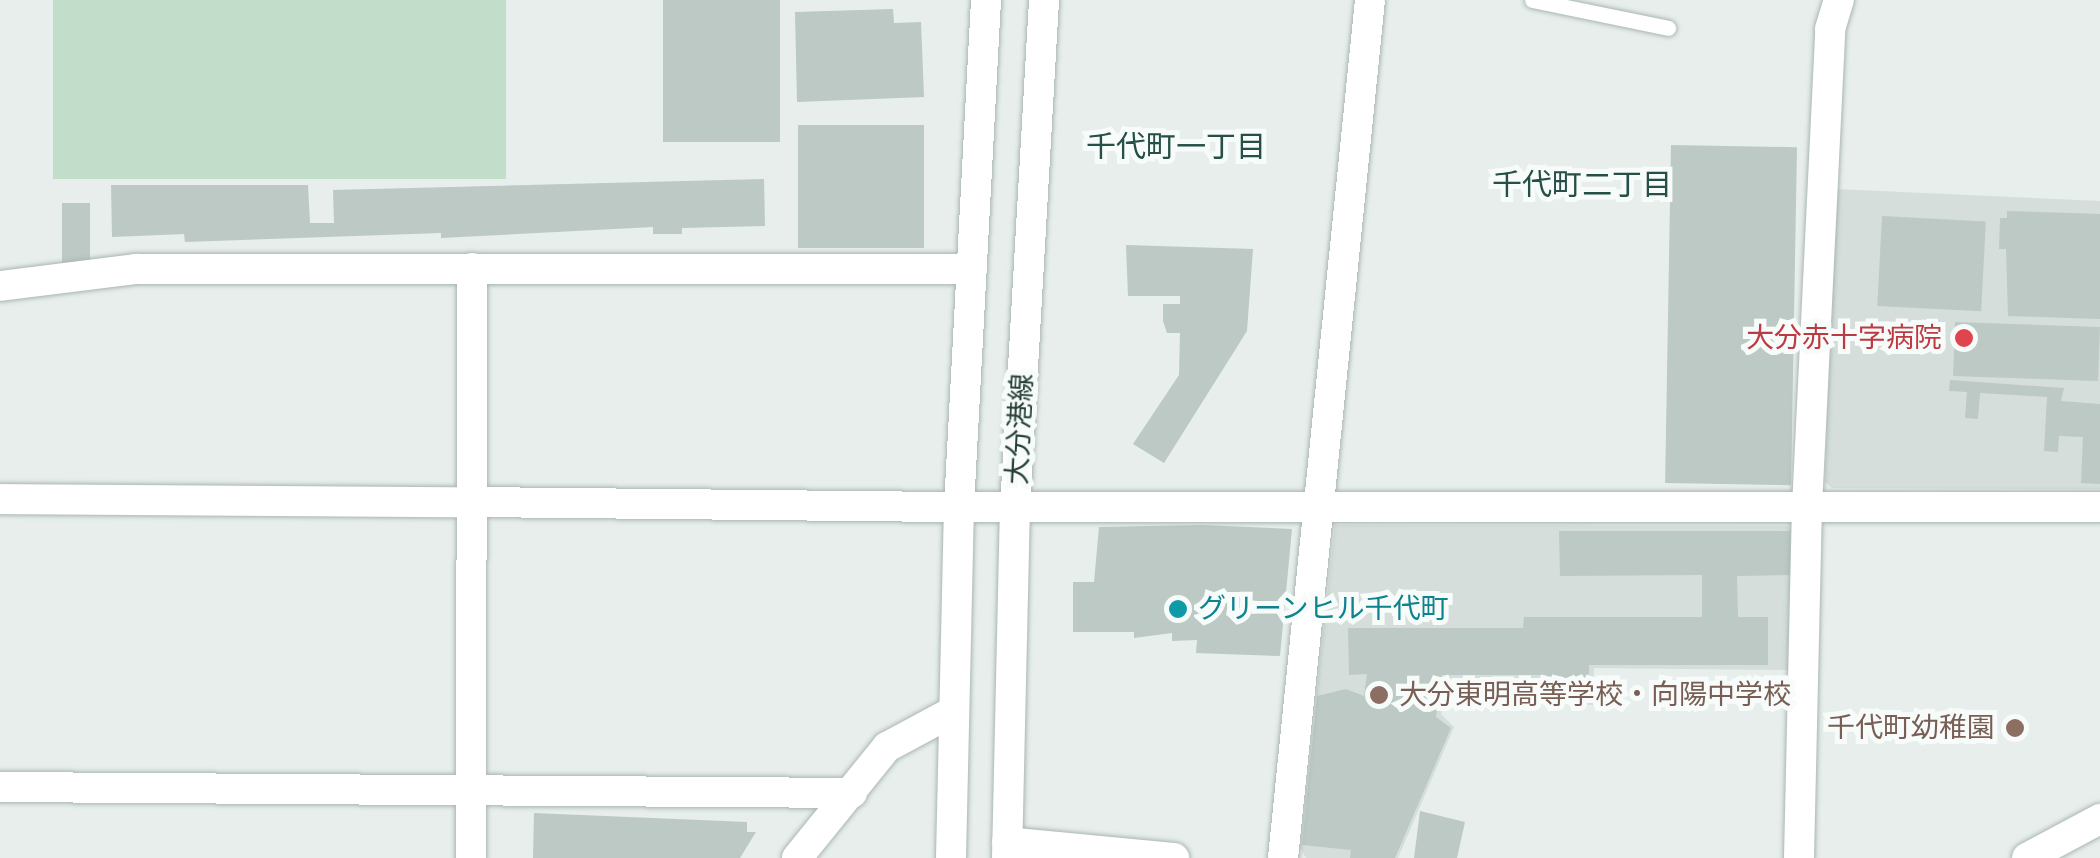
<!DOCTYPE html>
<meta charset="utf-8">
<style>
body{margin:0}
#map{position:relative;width:2100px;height:858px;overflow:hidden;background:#e7eeeb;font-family:"Varela Round","Noto Sans JP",sans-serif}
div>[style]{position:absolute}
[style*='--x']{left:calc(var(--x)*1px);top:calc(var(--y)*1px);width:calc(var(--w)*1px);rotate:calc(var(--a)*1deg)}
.built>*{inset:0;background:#d5deda}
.green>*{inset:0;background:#c2ddca;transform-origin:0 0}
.building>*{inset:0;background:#bcc9c4;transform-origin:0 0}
.roads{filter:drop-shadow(0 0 2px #aab6b2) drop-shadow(0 0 2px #aab6b2)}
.service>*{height:15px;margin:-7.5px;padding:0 7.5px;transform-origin:7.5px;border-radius:7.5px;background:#fff}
.minor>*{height:30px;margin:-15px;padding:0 15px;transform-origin:15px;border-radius:15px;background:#fff}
.tertiary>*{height:30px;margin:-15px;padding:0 15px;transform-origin:15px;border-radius:15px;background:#fff}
.secondary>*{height:30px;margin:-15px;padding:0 15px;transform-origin:15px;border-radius:15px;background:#fff}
.dots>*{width:28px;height:28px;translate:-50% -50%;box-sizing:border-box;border:5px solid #f7fbf9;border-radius:50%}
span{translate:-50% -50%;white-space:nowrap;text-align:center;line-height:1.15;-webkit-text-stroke:10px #f7fbf9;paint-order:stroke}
.health-label{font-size:28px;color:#be3a42}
.right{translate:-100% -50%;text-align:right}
.street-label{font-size:28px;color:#273f39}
.culture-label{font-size:28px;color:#0d838f}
.left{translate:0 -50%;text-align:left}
.education-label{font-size:28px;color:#785e54}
.neighbourhood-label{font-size:30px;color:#254f47}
</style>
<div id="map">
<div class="built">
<div style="clip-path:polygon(1835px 189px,2100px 201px,2100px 489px,1832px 488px,1825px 482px)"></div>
<div style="clip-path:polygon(1335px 525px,1788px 526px,1797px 535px,1791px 670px,1594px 668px,1593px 705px,1547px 702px,1540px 679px,1446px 679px,1441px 714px,1454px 727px,1398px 858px,1306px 858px,1300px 847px)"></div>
</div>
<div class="green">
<div style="left:53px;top:0;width:453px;height:179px"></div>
</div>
<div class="building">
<div style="left:663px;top:0;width:117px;height:142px"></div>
<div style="clip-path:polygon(893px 9px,894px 23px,921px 22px,924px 97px,797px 102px,795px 12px)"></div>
<div style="left:924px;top:125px;width:123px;height:126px;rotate:90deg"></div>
<div style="left:1671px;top:145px;width:126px;height:338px;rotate:1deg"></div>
<div style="clip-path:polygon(764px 179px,765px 226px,682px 228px,682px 234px,653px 234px,653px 227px,441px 238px,441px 233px,185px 242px,184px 234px,112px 237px,111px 185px,308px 185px,310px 223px,334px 223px,333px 190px)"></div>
<div style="left:62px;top:203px;width:28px;height:61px"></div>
<div style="clip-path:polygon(2007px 211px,2100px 214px,2100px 319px,2008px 316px,2006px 249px,1999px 249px,2000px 218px,2007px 218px)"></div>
<div style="left:1882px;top:216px;width:104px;height:90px;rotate:3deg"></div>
<div style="clip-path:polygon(1126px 245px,1253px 249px,1247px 331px,1164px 463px,1133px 444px,1179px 375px,1180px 333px,1167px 333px,1163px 321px,1163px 304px,1180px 304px,1180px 296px,1128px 296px)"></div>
<div style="left:1955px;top:322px;width:145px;height:54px;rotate:2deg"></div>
<div style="clip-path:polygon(1950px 380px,2064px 388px,2061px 401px,2100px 404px,2100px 484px,2081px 483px,2083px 437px,2059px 436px,2058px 452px,2044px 451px,2047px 397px,1980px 393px,1978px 419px,1965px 418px,1967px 392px,1949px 391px)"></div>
<div style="clip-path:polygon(1202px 525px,1292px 529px,1280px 656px,1196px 653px,1197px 640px,1172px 641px,1172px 633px,1134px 638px,1134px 632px,1073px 632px,1073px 582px,1094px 582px,1099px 527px)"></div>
<div style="clip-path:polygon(1559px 531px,1790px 531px,1790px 575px,1737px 576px,1738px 617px,1768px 617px,1768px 665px,1589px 665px,1589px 681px,1571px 680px,1571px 688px,1546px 687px,1546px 675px,1442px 675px,1436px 717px,1451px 728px,1395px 858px,1350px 858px,1351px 850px,1302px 845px,1317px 696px,1346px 689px,1364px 696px,1367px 674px,1349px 675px,1348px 628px,1523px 628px,1524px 617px,1702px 617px,1702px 575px,1560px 576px)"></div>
<div style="clip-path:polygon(1420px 811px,1465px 822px,1457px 858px,1414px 858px)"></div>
<div style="clip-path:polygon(534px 813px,747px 822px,747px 832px,756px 832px,740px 858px,533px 858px)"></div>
</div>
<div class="roads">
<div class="service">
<div style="--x:1532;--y:0;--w:139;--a:11.6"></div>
</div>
<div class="minor">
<div style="--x:0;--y:286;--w:137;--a:-7.1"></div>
<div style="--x:136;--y:269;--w:836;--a:0"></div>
<div style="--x:0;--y:499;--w:472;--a:0.4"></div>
<div style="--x:959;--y:507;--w:1141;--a:0"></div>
<div style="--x:0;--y:787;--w:852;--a:0.4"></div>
<div style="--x:1007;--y:842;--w:168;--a:5.5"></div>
<div style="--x:471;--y:858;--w:590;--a:-89.9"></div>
<div style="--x:1283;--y:858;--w:862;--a:-84.21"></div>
<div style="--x:1799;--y:858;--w:351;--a:-88.7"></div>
<div style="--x:1807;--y:507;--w:479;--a:-87.2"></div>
<div style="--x:1830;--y:29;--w:30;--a:-73"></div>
<div style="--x:2027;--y:858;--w:83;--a:-28.1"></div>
</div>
<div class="tertiary">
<div style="--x:472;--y:502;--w:487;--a:0.6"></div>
<div style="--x:797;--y:858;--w:143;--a:-51"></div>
<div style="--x:887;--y:747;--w:76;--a:-28.2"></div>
</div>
<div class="secondary">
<div style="--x:951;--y:858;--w:351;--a:-88.7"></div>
<div style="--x:959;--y:507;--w:508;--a:-86.95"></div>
<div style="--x:1007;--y:858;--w:350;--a:-88.7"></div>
<div style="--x:1015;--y:508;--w:509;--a:-86.73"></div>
</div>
</div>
<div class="dots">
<div style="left:1964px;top:338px;background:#e0444e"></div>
<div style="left:1178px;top:609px;background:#0f9aa8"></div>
<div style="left:1379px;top:695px;background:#8d6e63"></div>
<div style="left:2015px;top:728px;background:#8d6e63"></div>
</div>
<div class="health-label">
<span class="right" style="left:1942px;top:338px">大分赤十字病院</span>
</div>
<div class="street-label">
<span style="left:1020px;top:429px;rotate:-87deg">大分港線</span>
</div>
<div class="culture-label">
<span class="left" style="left:1198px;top:609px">グリーンヒル千代町</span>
</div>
<div class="education-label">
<span class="left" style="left:1399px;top:695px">大分東明高等学校・向陽中学校</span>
<span class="right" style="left:1995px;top:728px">千代町幼稚園</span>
</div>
<div class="neighbourhood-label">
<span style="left:1176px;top:148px">千代町一丁目</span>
<span style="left:1582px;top:186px">千代町二丁目</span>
</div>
</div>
